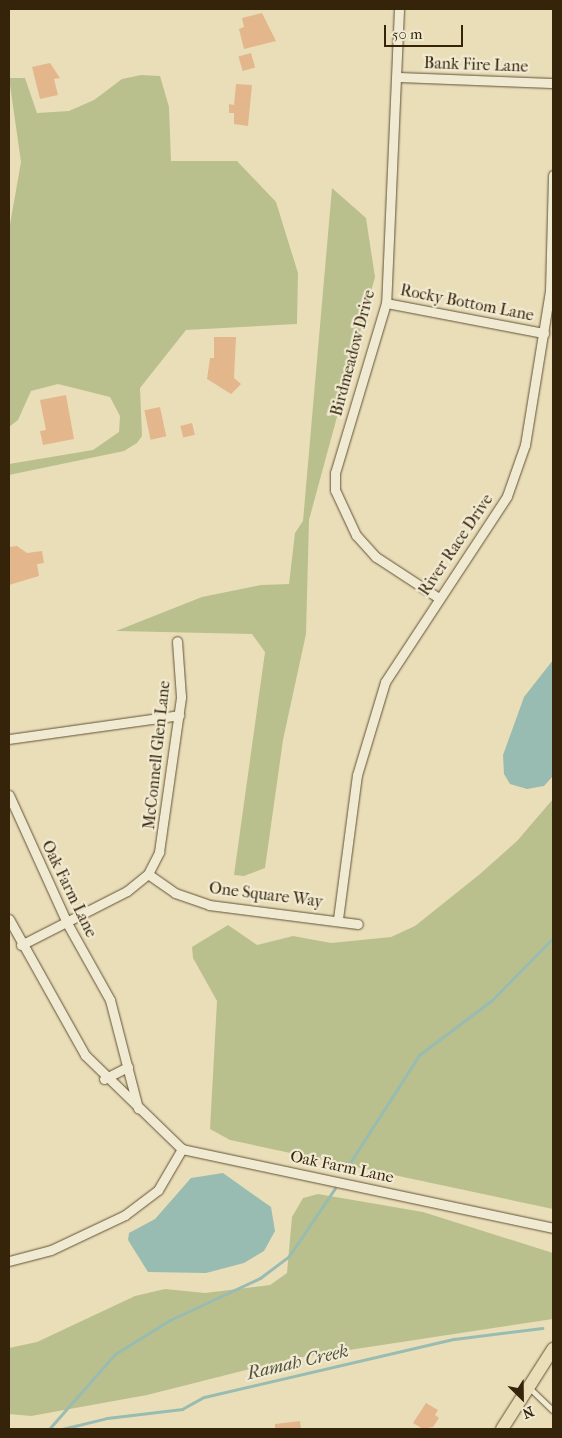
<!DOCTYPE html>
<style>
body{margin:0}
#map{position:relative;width:562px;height:1438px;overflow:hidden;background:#eadeb9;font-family:"IM FELL French Canon",serif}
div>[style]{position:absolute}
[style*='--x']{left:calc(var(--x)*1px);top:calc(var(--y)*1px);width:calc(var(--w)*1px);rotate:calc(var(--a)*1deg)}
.green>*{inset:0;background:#bac08d}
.water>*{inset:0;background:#98bcb1}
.stream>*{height:3px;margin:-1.5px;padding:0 1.5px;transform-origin:1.5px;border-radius:1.5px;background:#98bcb1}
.building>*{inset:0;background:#e4b68c;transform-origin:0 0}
.roads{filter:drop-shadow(0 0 1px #625236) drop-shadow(0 0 1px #625236)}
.service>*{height:4.5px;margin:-2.25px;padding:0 2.25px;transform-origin:2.25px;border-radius:2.25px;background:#f1ead2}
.minor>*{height:9px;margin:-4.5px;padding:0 4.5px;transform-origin:4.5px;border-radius:4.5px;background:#f1ead2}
.primary>*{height:12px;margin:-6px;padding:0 6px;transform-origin:6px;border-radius:6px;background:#eadeb9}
span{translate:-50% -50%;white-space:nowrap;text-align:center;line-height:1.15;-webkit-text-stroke:4.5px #f1ead2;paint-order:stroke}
.street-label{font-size:16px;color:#35240a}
.water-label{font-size:18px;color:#53523c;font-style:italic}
.frame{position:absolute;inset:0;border:10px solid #35240a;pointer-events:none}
.north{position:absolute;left:497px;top:1373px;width:50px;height:50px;-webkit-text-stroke:4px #f1ead2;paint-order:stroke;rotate:157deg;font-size:14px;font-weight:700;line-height:20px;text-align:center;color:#35240a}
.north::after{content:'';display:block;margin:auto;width:18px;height:22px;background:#35240a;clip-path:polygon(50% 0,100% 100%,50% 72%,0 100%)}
.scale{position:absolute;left:384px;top:25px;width:79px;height:22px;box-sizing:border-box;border:2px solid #35240a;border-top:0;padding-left:6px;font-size:15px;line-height:18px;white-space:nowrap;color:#35240a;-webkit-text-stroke:4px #f1ead2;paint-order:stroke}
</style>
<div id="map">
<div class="green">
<div style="clip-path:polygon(141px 75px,160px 76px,169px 107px,171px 161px,237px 161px,276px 202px,298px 273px,297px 324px,186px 330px,140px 388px,142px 436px,137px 443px,124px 451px,9px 475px,9px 464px,93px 450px,119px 432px,120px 416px,110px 397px,58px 384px,31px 391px,18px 420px,9px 427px,9px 230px,21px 162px,9px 78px,25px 78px,37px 113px,69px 111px,94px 100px,122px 79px)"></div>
<div style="clip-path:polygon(332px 188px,366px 218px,375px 277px,309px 520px,306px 634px,283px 740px,265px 868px,244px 876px,234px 875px,265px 652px,252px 634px,116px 631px,202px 597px,261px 585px,289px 584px,295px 533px,303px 521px)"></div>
<div style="clip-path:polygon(553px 799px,553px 1209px,230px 1140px,210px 1129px,217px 1001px,193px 958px,192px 947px,228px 925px,257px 945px,293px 936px,331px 943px,391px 937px,415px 926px,480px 874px,517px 841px)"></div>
<div style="clip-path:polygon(318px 1194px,423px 1212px,553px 1253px,553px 1319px,290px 1359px,147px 1395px,31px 1416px,9px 1414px,9px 1348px,37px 1342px,135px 1296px,165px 1289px,205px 1293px,270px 1285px,287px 1273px,292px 1217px,303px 1198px)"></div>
</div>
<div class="water">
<div style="clip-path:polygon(553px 660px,553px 776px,544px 786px,527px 789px,510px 784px,504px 774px,503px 755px,524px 697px)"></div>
<div style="clip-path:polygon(223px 1173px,271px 1207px,275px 1231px,264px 1251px,244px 1263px,206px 1273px,148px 1272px,128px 1240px,129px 1233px,155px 1219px,191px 1178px)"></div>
</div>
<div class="stream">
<div style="--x:344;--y:1172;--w:139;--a:-57.3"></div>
<div style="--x:419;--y:1055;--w:91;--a:-37"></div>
<div style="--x:492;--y:1000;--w:87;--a:-45.5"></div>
<div style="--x:49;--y:1429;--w:100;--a:-48.7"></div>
<div style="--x:115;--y:1354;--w:65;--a:-31.7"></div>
<div style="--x:170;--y:1320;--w:99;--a:-25"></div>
<div style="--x:260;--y:1278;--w:36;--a:-37"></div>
<div style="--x:289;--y:1256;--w:82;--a:-55.9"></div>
<div style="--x:62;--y:1429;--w:46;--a:-13.7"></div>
<div style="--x:107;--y:1418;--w:76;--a:-6.8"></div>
<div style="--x:182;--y:1409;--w:25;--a:-29"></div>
<div style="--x:204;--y:1397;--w:257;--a:-13.1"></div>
<div style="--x:454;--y:1339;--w:89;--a:-7.1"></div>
</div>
<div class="building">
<div style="clip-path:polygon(262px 13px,276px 41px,244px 49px,239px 29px,244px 27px,242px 18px)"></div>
<div style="left:251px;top:53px;width:15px;height:13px;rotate:74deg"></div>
<div style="clip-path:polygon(50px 63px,60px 78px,54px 79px,58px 95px,40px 99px,32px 67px)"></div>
<div style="clip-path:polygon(236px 84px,252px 85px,248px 126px,234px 124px,234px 113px,229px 113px,229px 104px,234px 105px)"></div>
<div style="clip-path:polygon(214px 337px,236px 337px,234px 378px,241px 384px,231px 394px,207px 379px,210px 358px,214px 358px)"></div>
<div style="clip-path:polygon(66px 395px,74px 439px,43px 445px,40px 431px,46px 430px,40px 400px)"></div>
<div style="left:160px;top:407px;width:30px;height:16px;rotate:78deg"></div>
<div style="left:192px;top:423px;width:12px;height:12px;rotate:76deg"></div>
<div style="clip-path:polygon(17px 546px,27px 553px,42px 551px,44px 563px,37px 564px,39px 576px,9px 585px,9px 547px)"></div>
<div style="clip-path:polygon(426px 1403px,438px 1410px,435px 1415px,439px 1418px,433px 1427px,423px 1429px,413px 1423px)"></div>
<div style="clip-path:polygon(300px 1421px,301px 1429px,275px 1429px,275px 1424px)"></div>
</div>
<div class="roads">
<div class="service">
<div style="--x:531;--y:1389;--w:30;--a:44"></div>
</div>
<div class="minor">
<div style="--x:399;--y:9;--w:294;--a:92.5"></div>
<div style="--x:386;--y:303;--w:177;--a:106.7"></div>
<div style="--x:335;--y:473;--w:17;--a:90"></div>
<div style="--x:335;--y:490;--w:50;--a:65"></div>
<div style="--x:356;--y:535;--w:30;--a:48"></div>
<div style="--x:376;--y:557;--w:75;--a:33.1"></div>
<div style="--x:397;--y:77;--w:156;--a:2.2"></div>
<div style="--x:386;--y:303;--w:161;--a:10.8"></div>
<div style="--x:9;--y:739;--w:172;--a:-8"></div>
<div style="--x:9;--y:795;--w:141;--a:65.6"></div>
<div style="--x:67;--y:923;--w:88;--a:60.8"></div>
<div style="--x:110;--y:1000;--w:112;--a:75.5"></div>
<div style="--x:148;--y:874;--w:33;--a:35"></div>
<div style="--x:175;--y:893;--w:36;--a:19"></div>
<div style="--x:209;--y:905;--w:150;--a:7.3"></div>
<div style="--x:9;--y:919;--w:156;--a:60.8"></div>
<div style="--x:85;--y:1055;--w:135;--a:44.1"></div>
<div style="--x:182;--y:1149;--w:379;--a:12"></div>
<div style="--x:338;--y:919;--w:145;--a:-82.5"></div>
<div style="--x:357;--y:775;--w:97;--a:-73.2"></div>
<div style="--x:385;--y:682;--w:222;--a:-56.7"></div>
<div style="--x:507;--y:496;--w:54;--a:-70.6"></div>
<div style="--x:525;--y:445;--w:156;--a:-80.8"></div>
<div style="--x:550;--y:291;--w:116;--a:-88.5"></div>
<div style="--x:21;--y:945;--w:119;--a:-27"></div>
<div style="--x:127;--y:891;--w:27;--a:-39"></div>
<div style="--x:148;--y:874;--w:25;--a:-63"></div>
<div style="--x:159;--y:852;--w:157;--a:-81.9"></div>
<div style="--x:181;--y:697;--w:56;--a:-94.1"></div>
<div style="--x:104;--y:1079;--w:27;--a:-27"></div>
<div style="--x:9;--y:1261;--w:43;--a:-14.7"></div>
<div style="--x:51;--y:1250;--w:82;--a:-25.3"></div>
<div style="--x:125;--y:1215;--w:41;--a:-37.1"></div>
<div style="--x:158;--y:1190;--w:48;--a:-59.7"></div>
</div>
<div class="primary">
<div style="--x:502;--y:1429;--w:95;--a:-57.5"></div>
</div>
</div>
<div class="street-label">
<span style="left:476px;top:65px;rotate:2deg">Bank Fire Lane</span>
<span style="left:467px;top:303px;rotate:11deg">Rocky Bottom Lane</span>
<span style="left:353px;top:353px;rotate:-75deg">Birdmeadow Drive</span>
<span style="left:456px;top:545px;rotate:-56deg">River Race Drive</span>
<span style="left:157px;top:755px;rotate:-84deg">McConnell Glen Lane</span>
<span style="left:69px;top:889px;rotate:64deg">Oak Farm Lane</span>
<span style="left:266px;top:895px;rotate:7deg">One Square Way</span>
<span style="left:342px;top:1167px;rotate:12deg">Oak Farm Lane</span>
</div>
<div class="water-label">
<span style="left:298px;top:1363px;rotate:-13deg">Ramah Creek</span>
</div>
<div class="frame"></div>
<div class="north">N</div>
<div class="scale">50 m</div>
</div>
